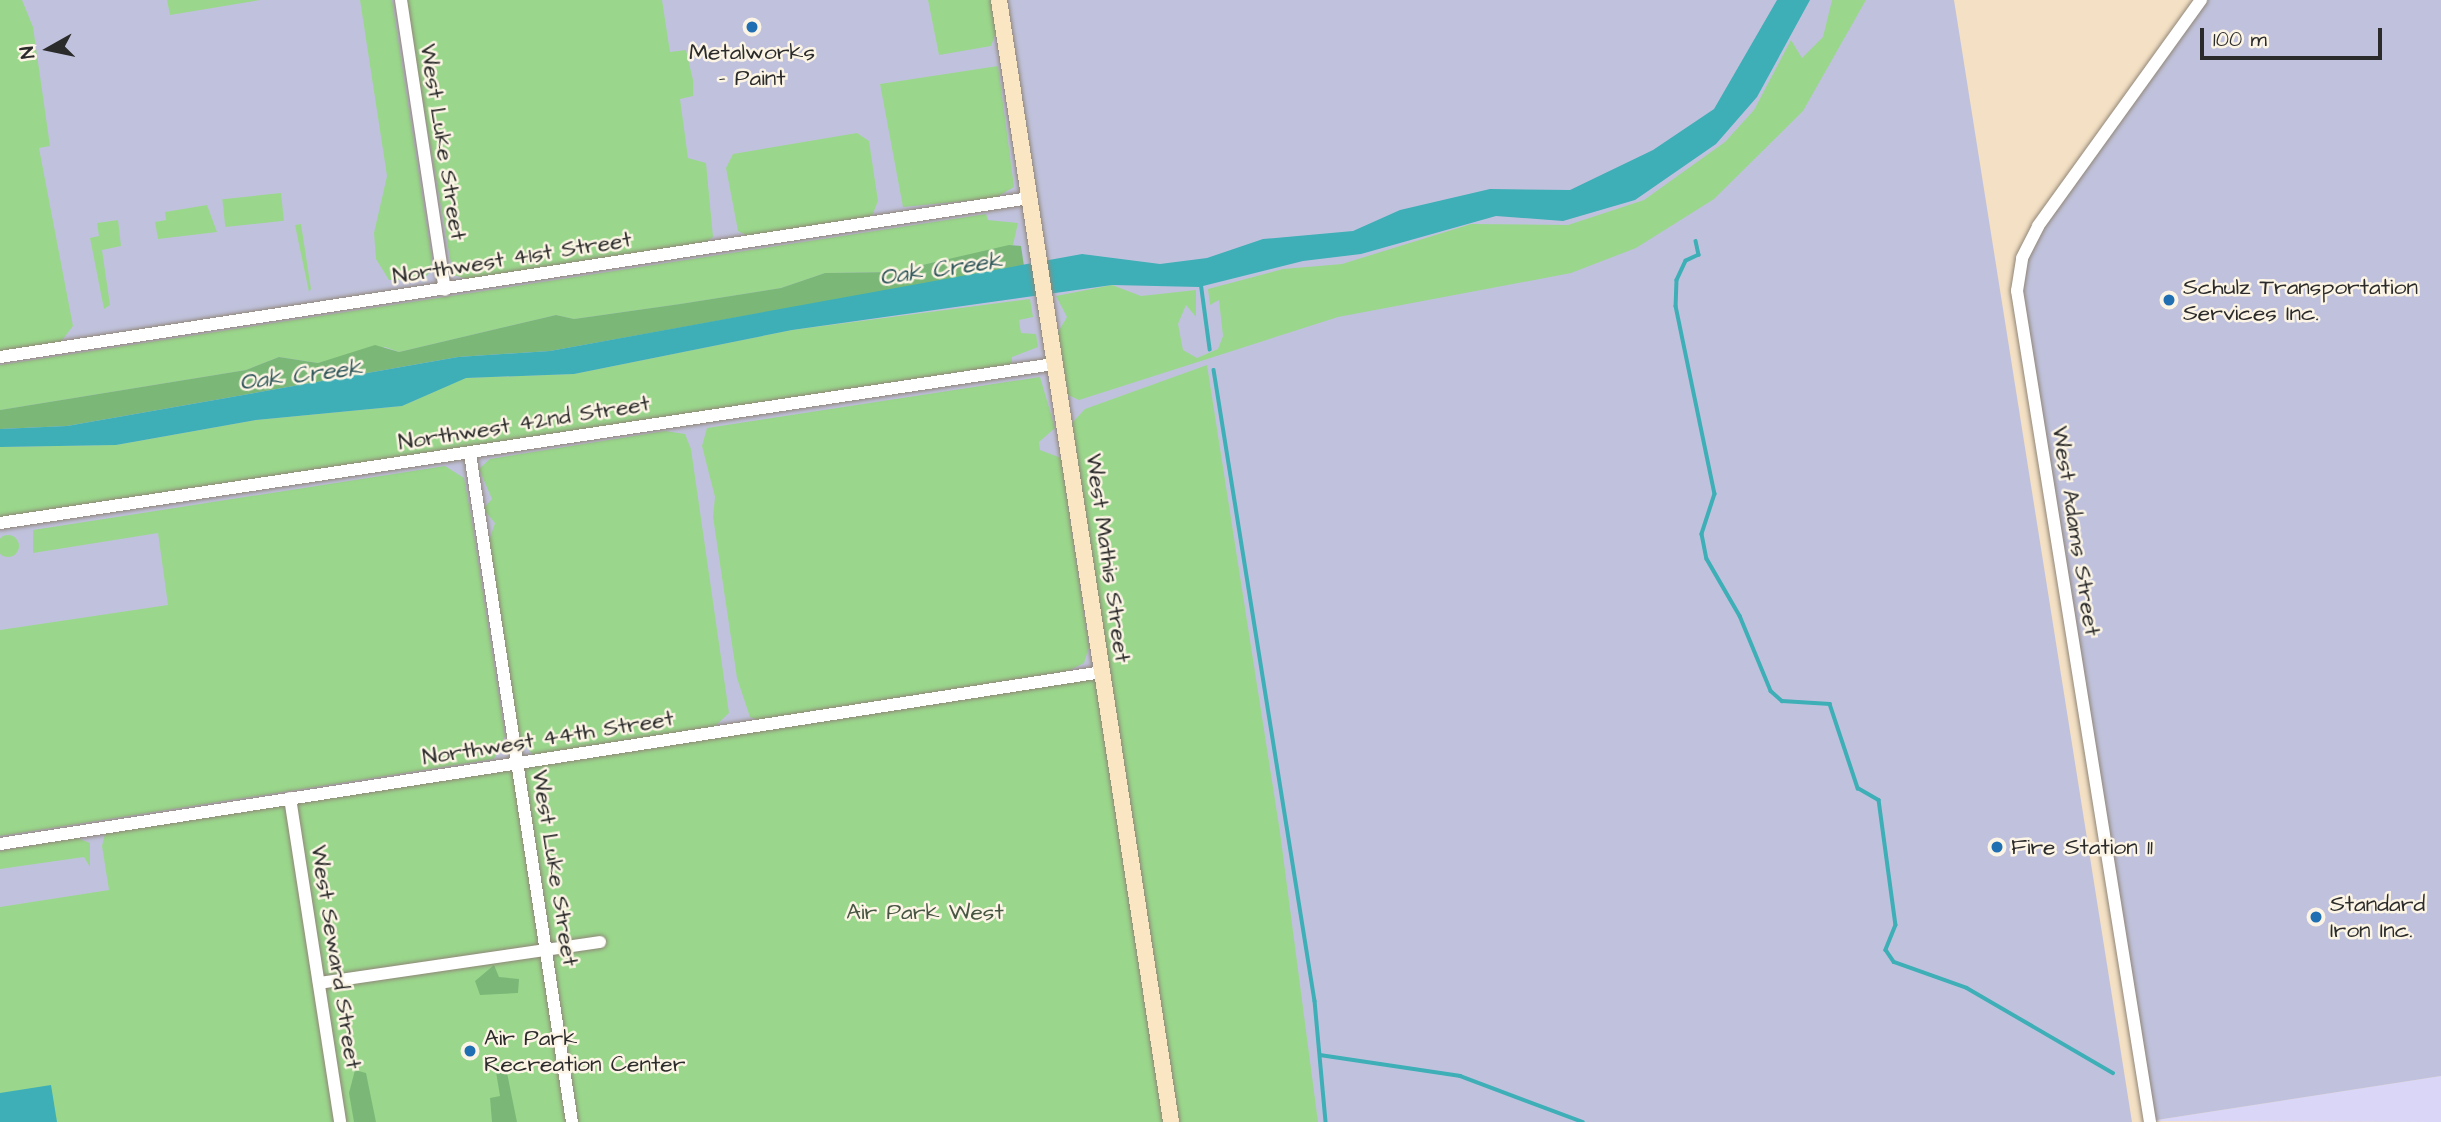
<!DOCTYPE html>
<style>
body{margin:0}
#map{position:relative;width:2441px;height:1122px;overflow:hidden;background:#f4e0c4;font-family:"Architects Daughter",sans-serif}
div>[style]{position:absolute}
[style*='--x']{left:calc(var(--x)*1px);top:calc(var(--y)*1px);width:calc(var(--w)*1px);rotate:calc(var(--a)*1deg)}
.built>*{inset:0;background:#dad6f7}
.industrial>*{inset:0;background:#c0c2dd}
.green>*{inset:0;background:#9ad78c;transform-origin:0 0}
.round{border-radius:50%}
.forest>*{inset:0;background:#7bb878}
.water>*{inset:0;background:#3eafb7}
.stream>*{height:3.5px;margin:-1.75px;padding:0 1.75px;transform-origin:1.75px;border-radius:1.75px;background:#3eafb7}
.roads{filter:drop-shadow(0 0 2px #908678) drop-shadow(0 0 2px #908678)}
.street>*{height:12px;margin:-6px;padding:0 6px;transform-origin:6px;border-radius:6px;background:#fff}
.secondary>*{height:16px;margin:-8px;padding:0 8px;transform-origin:8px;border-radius:8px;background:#fbe6c4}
.dots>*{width:19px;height:19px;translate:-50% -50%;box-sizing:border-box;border:4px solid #fcf5e5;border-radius:50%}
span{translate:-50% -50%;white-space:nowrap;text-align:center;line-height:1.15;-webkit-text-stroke:5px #fcf5e5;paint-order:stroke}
.poi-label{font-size:23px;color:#2b2b2b}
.left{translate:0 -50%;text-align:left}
.street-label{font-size:23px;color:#2b2b2b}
.park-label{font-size:23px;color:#475643}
.water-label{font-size:24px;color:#32595c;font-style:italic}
.north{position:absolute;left:14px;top:14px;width:70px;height:70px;-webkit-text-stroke:5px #fcf5e5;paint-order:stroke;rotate:261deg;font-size:19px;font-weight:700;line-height:28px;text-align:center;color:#2b2b2b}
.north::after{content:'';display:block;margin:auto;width:24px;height:32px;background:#2b2b2b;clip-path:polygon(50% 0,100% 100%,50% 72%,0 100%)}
.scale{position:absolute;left:2200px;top:28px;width:182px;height:32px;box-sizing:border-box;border:4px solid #2b2b2b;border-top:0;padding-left:9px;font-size:21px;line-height:24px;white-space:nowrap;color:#2b2b2b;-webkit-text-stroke:5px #fcf5e5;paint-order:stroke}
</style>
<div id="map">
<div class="built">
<div style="clip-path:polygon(2441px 1076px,2441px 1122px,2150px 1121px)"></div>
</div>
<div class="industrial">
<div style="clip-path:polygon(0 0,1954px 0,2132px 1122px,1171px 1122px,108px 827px,117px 897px,0 916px)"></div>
<div style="clip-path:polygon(2201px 0,2441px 0,2441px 1076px,2150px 1121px,2018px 303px,2022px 258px)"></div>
</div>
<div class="green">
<div style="clip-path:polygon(0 0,22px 0,33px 27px,50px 146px,39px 148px,73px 326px,60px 343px,0 353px)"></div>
<div style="clip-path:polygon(167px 0,260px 0,170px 15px)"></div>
<div style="clip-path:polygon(360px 0,392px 0,432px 260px,428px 275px,419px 279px,389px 280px,376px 259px,374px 233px,387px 176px)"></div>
<div style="clip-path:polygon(405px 0,662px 0,670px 52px,686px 50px,693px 80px,693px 96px,680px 99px,688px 158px,706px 163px,713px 237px,704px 244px,468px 279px,453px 275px)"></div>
<div style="clip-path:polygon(928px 0,991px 0,996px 32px,991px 46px,939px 55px)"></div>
<div style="clip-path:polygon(1832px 0,1866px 0,1803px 111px,1714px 199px,1636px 248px,1571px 273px,1338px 317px,1079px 400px,1068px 395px,1058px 332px,1067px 317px,1056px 296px,1112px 285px,1141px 296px,1196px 290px,1196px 317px,1186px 305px,1178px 324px,1183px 350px,1197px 358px,1218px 349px,1223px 336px,1219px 300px,1210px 305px,1208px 289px,1283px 269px,1342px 264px,1471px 224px,1568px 225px,1644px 200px,1725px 142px,1754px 110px,1791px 40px,1802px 58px,1823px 37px)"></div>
<div style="clip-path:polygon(998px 66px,1014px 187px,995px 198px,903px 207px,880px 84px)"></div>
<div style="clip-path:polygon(857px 133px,869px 141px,878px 201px,872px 216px,748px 236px,738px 231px,726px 168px,733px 154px)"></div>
<div style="left:281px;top:193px;width:28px;height:59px;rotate:84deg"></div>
<div style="clip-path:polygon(207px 205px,217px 232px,158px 239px,155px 222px,166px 220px,165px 212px)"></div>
<div style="clip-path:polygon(986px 214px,988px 220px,1018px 223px,1013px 245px,892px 272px,825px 273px,781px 288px,680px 304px,574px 319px,556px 315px,399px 352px,385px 347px,318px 363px,279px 357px,246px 370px,0 410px,0 365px)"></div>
<div style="clip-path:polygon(118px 220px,121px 246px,102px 250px,110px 305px,104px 309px,90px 238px,99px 236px,97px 223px)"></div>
<div style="clip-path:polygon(301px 224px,311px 289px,309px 292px,295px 225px)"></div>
<div style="clip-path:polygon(1030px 299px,1033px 317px,1019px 320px,1021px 333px,1036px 334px,1038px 347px,1012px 357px,1012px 364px,0 520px,0 447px,116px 445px,256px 420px,402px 406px,465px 378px,574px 374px,792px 330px)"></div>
<div style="clip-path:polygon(1207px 365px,1280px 832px,1318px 1122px,1177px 1122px,1072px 423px,1085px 409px)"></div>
<div style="clip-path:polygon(1040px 377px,1055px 428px,1039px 442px,1040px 450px,1061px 458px,1089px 647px,1084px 663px,1068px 671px,759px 720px,750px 717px,737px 678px,713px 517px,715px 497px,702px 446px,707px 428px)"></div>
<div style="clip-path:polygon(665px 431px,685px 434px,691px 449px,729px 713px,713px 728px,533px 755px,517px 736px,488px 544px,495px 523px,483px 509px,492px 499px,479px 469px,490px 459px)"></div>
<div style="clip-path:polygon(445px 466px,464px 478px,471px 516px,505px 736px,494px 759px,0 836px,0 630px,168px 605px,158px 533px,33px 553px,33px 530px)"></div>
<div class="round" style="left:-3px;top:535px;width:22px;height:22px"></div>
<div style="clip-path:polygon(1102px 672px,1171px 1122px,0 1122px,0 907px,109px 890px,102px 846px,107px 826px)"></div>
<div style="clip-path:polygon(77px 838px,90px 843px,90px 867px,84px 857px,0 869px,0 851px)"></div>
</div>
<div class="forest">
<div style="clip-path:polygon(1009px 245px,1021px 246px,1024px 266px,550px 351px,458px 357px,67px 426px,0 429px,0 410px,246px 370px,279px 357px,318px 363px,375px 345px,399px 352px,556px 315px,574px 319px,680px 304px,781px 288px,825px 273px,892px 272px)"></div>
<div style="clip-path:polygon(494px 965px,499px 977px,519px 979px,518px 993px,480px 995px,475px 981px)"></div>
<div style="clip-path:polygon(505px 1063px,517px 1122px,492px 1122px,490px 1098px,500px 1096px,495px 1066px)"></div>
<div style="clip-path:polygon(355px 1070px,366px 1073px,376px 1122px,354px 1122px,349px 1093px)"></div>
</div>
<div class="water">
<div style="clip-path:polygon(1777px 0,1810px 0,1757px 97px,1716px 144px,1635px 200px,1563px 221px,1496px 216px,1361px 254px,1303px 261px,1199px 287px,1112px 285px,792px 330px,574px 374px,466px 378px,402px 406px,256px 420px,116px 445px,0 447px,0 429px,67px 426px,458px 357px,550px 351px,1082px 254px,1160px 264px,1207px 258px,1263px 239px,1353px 231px,1400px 210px,1490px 189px,1570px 190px,1653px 150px,1714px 109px)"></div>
<div style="clip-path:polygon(51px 1085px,57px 1122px,0 1122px,0 1093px)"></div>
</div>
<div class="stream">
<div style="--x:1696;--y:241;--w:14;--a:78"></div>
<div style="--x:1699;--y:255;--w:14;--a:155"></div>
<div style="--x:1686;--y:261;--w:21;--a:115"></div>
<div style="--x:1677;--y:280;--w:26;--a:92"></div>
<div style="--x:1676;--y:306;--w:192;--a:78.3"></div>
<div style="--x:1715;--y:494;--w:42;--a:108"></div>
<div style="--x:1702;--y:534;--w:25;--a:79"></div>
<div style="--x:1707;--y:559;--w:66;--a:59.9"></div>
<div style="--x:1740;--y:616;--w:81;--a:67.5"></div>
<div style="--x:1771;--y:691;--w:15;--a:42"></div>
<div style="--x:1782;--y:701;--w:48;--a:3.6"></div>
<div style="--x:1830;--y:704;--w:89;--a:71.6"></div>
<div style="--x:1858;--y:788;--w:24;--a:30"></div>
<div style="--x:1879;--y:800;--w:126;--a:82.3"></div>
<div style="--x:1896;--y:925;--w:27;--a:112"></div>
<div style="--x:1886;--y:950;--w:14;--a:56"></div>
<div style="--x:1894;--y:962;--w:77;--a:19.6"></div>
<div style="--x:1967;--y:988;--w:169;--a:30.2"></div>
<div style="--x:1201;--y:282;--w:68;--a:82.3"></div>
<div style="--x:1214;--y:370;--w:639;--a:80.91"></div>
<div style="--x:1315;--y:1001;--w:121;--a:84.8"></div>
<div style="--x:1320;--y:1055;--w:142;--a:8.5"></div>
<div style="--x:1460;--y:1076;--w:131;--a:20.5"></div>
</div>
<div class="roads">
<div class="street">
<div style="--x:401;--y:0;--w:293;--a:81.4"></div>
<div style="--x:0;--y:357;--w:1041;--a:-8.78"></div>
<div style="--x:470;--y:454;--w:676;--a:81.32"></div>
<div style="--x:0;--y:523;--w:1066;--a:-8.58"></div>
<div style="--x:290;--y:798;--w:328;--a:81.2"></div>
<div style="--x:0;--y:844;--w:1115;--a:-8.87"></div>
<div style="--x:319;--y:983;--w:284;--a:-8.3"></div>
<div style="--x:2150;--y:1122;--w:842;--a:-99.09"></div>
<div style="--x:2017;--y:291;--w:33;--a:-81"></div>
<div style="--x:2022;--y:258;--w:36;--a:-63"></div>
<div style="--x:2038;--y:226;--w:279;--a:-54.2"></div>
</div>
<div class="secondary">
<div style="--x:999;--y:0;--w:1135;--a:81.28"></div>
</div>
</div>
<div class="dots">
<div style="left:752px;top:27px;background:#1f6fb2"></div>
<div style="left:2169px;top:300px;background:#1f6fb2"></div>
<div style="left:1997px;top:847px;background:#1f6fb2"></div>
<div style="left:2316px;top:917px;background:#1f6fb2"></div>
<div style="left:470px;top:1051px;background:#1f6fb2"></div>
</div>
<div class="poi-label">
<span style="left:752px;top:65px">Metalworks<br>- Paint</span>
<span class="left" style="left:2183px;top:300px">Schulz Transportation<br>Services Inc.</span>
<span class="left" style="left:2011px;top:847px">Fire Station 11</span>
<span class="left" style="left:2330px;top:917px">Standard<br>Iron Inc.</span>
<span class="left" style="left:484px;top:1051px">Air Park<br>Recreation Center</span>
</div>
<div class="street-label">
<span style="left:443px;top:142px;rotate:81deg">West Luke Street</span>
<span style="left:512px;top:258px;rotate:-9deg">Northwest 41st Street</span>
<span style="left:524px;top:423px;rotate:-9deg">Northwest 42nd Street</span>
<span style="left:2076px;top:531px;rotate:81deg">West Adams Street</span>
<span style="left:1108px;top:558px;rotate:82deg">West Mathis Street</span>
<span style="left:548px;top:738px;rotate:-9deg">Northwest 44th Street</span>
<span style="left:555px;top:868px;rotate:81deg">West Luke Street</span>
<span style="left:336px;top:957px;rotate:81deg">West Seward Street</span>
</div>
<div class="park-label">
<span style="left:925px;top:912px">Air Park West</span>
</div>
<div class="water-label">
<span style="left:941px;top:270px;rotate:-8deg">Oak Creek</span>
<span style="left:301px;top:376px;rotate:-7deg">Oak Creek</span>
</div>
<div class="north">N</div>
<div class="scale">100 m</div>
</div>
